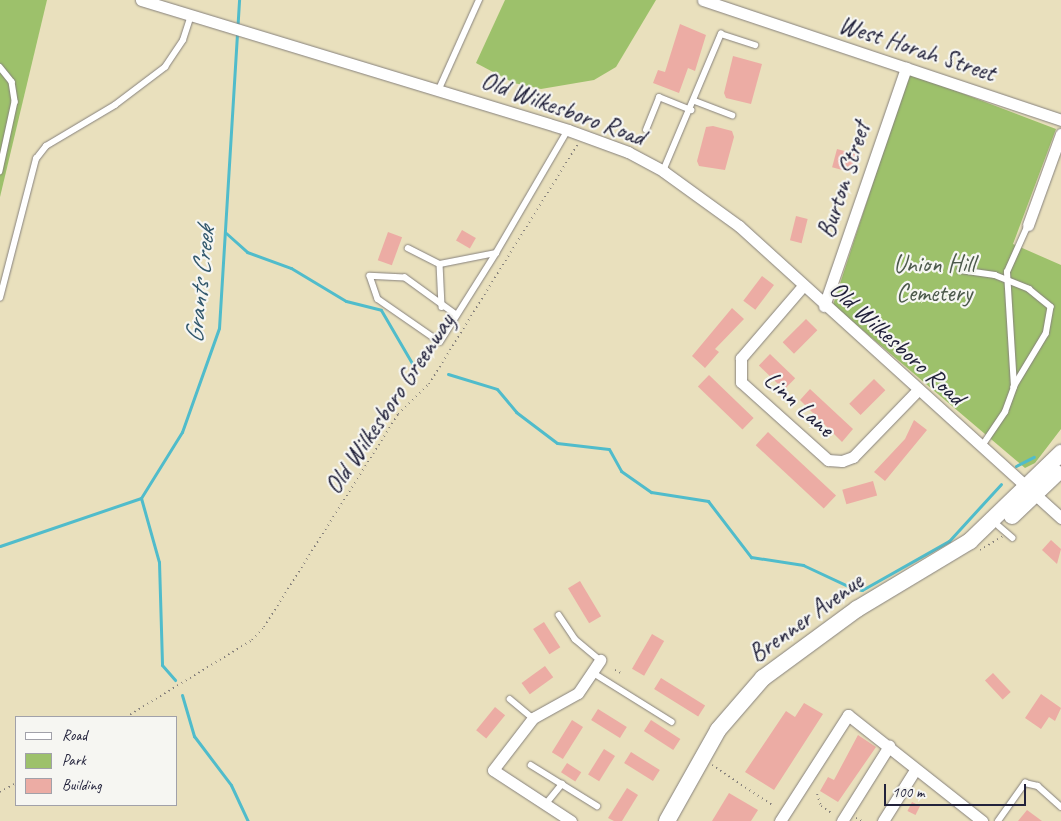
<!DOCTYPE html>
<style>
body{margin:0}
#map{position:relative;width:1061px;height:821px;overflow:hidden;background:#e9e0bd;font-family:Caveat,sans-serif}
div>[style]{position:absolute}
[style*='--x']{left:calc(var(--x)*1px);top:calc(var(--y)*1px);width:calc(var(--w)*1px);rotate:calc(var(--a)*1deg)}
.green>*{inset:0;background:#9dc16b}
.stream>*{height:3px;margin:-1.5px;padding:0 1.5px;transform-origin:1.5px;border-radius:1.5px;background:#50bccb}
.building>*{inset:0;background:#ecaca4;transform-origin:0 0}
.path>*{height:2px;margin-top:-1px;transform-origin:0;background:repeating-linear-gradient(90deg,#86817c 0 1px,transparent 0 5px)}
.roads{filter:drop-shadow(0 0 1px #86817c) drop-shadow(0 0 1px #86817c)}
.lane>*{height:5.5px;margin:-2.75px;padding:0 2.75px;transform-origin:2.75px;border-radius:2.75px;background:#fff}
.street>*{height:11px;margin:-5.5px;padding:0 5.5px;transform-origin:5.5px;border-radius:5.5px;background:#fff}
.secondary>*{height:16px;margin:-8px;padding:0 8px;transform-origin:8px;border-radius:8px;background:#fff}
span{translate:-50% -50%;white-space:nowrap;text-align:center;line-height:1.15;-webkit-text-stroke:4.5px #f6f6f2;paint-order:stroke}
.street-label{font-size:25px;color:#22223b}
.park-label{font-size:25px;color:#4d5a4c}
.water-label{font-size:26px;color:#32586d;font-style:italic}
.legend{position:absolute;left:15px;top:716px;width:162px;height:90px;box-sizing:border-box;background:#f6f6f2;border:1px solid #a1a1a9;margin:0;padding:6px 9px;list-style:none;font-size:15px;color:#22223b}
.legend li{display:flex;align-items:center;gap:10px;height:25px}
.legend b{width:25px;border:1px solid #a1a1a9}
.scale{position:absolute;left:884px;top:784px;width:142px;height:22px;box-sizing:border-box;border:2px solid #22223b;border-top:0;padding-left:6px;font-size:15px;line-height:18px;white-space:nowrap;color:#22223b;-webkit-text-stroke:4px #f6f6f2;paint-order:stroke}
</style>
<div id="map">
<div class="green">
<div style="clip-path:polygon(0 0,47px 0,0 197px)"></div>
<div style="clip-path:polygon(505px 0,656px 0,616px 67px,594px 80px,541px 89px,514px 83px,476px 63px)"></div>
<div style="clip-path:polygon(909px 73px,1056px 129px,1013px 244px,1061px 265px,1061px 429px,1035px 463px,1025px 468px,833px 305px)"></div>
</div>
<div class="stream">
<div style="--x:226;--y:233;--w:28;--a:42"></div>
<div style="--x:247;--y:252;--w:47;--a:20"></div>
<div style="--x:291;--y:268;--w:64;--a:31"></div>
<div style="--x:346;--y:301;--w:36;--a:14"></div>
<div style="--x:381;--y:310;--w:64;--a:59.8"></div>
<div style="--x:448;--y:374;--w:51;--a:17"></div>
<div style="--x:497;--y:389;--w:30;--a:50"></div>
<div style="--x:516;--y:412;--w:51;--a:37.1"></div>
<div style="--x:557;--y:443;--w:52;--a:6.6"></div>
<div style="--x:609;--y:449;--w:25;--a:61"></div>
<div style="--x:621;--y:471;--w:37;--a:35"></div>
<div style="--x:651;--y:492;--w:58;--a:9"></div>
<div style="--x:708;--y:501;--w:71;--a:52.5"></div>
<div style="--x:751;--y:557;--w:53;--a:8.7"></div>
<div style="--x:803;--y:565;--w:54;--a:25.1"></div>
<div style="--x:852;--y:588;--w:10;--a:11"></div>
<div style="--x:862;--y:590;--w:100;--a:-29.4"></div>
<div style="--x:949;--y:541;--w:77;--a:-47.6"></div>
<div style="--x:1016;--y:466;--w:20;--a:-27"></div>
<div style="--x:141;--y:498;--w:66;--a:74.3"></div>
<div style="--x:159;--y:562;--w:103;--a:88.3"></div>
<div style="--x:162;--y:665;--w:20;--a:49"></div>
<div style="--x:0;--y:546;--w:149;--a:-18.8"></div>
<div style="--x:141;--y:498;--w:78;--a:-58.2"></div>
<div style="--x:182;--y:432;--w:110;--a:-70.4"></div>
<div style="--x:219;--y:328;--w:329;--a:-86.5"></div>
<div style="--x:182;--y:695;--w:43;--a:73.7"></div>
<div style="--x:194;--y:736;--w:61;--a:52.9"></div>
<div style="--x:231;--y:785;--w:40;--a:65"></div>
</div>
<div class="building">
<div style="clip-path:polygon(680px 24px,706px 35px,695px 71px,688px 68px,679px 93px,653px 83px,658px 70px,665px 72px)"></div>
<div style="clip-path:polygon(733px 56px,762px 64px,751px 104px,726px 98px,724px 93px)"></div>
<div style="clip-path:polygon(713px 126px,732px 131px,734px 137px,725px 170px,699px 166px,697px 161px,706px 127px)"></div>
<div style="left:837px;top:149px;width:20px;height:19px;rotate:15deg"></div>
<div style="left:796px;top:216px;width:12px;height:25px;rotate:14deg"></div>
<div style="left:462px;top:230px;width:16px;height:12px;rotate:30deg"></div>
<div style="left:388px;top:232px;width:15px;height:30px;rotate:20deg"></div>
<div style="left:762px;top:276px;width:15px;height:31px;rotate:37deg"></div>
<div style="clip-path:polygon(732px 308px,744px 319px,715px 349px,719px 352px,705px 368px,692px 356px)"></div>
<div style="left:806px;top:319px;width:16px;height:33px;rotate:45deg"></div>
<div style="left:770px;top:354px;width:35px;height:16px;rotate:44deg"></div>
<div style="left:709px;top:375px;width:62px;height:16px;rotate:44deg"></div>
<div style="left:874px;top:379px;width:16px;height:35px;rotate:45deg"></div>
<div style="clip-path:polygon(810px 389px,853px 429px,842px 442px,800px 400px)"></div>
<div style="clip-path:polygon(914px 420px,927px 430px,885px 481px,874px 472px,905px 439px)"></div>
<div style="left:768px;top:432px;width:93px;height:18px;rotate:43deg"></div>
<div style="left:873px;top:481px;width:15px;height:32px;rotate:74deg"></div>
<div style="clip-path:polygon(1051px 540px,1061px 549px,1057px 564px,1042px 550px)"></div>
<div style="left:580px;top:581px;width:41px;height:14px;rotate:59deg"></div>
<div style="left:544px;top:622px;width:30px;height:13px;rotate:57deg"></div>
<div style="left:652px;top:634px;width:14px;height:40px;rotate:30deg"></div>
<div style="left:545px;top:666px;width:14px;height:29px;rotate:54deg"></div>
<div style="left:993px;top:673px;width:26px;height:11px;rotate:47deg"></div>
<div style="left:661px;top:678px;width:52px;height:13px;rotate:32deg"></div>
<div style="clip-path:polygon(1041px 694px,1061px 708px,1055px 721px,1049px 717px,1041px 729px,1025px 718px)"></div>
<div style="clip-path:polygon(804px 703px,823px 714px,774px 790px,745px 772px,786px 711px,795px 717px)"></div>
<div style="left:495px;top:707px;width:13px;height:30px;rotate:39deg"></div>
<div style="left:598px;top:709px;width:34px;height:13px;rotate:32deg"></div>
<div style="left:572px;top:720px;width:13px;height:38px;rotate:32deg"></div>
<div style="left:651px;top:720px;width:35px;height:13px;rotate:33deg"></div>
<div style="clip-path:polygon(858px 735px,876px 747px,838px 802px,820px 791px,828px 777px,834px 780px)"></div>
<div style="left:604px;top:749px;width:13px;height:30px;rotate:32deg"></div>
<div style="left:631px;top:752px;width:34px;height:13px;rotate:32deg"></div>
<div style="left:567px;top:763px;width:17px;height:11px;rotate:33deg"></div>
<div style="clip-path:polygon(627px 788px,638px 795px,622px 821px,614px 821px,608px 818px)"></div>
<div style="clip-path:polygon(729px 793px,758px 810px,751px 821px,712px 821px)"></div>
<div style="left:912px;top:802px;width:9px;height:10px;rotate:27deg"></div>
<div style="clip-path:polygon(1027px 810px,1042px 821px,1018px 821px)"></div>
</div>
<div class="path">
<div style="--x:980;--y:550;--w:26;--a:-31"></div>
<div style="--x:615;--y:670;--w:7;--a:27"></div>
<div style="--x:126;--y:717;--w:148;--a:-31.4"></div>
<div style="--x:252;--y:640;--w:18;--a:-47"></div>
<div style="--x:264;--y:627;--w:252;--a:-57.8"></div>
<div style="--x:398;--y:414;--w:43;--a:-44.1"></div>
<div style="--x:429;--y:384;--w:282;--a:-58.2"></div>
<div style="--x:712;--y:765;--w:72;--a:33.7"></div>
<div style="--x:0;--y:792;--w:18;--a:-29"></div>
<div style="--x:817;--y:794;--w:13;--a:72"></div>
<div style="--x:821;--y:806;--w:14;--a:34"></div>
<div style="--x:856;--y:818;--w:7;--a:27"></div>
</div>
<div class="roads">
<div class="lane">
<div style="--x:0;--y:67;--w:19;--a:51"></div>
<div style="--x:12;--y:82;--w:20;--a:81"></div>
<div style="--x:15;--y:102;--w:71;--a:102.3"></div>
<div style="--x:439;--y:89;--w:98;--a:-65.8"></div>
<div style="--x:695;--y:101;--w:40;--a:21"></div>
<div style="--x:646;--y:130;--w:35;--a:-68"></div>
<div style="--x:659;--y:97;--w:35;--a:22"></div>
<div style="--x:663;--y:171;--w:149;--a:-67.1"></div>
<div style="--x:721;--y:34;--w:36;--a:18"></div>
<div style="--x:408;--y:248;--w:36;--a:27"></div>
<div style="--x:440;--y:264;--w:57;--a:-11.1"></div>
<div style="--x:496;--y:253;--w:143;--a:-59.7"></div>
<div style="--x:440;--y:264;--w:43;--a:87.3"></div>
<div style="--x:960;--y:270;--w:35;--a:8"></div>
<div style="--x:995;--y:275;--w:37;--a:22"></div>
<div style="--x:1029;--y:289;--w:28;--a:39"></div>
<div style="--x:1051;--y:307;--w:27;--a:100"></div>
<div style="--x:1046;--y:334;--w:62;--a:121.1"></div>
<div style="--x:0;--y:298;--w:144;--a:-75.5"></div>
<div style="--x:36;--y:159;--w:16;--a:-52"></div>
<div style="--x:46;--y:146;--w:80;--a:-30.7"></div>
<div style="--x:115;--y:105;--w:63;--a:-37.2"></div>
<div style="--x:165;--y:67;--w:32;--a:-56"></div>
<div style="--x:183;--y:40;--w:26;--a:-72"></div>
<div style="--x:456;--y:315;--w:63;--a:-144"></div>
<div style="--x:405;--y:278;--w:35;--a:-177"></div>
<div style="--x:370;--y:276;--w:24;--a:71"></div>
<div style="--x:378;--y:299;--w:75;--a:34.7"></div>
<div style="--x:440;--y:342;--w:105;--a:-57.8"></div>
<div style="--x:982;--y:446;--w:41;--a:-55.9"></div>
<div style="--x:1005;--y:412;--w:27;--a:-70"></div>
<div style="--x:1014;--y:387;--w:115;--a:-93.5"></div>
<div style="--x:1007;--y:272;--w:51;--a:-65.9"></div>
<div style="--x:999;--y:526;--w:18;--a:41"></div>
<div style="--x:559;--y:615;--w:29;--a:56"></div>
<div style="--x:575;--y:639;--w:33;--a:40"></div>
<div style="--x:592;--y:672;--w:94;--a:32"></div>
<div style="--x:510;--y:699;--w:30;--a:40"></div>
<div style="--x:531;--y:765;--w:78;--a:31.8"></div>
<div style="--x:545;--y:805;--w:27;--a:-51"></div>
<div style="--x:998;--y:821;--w:47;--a:-54.6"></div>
<div style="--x:1025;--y:783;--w:13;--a:13"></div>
<div style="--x:1038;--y:786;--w:31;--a:42"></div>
</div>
<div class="street">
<div style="--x:141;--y:0;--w:446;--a:16.9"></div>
<div style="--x:568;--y:130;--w:64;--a:20.1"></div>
<div style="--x:628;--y:152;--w:40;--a:28"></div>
<div style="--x:663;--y:171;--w:94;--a:35.9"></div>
<div style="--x:739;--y:226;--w:435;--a:42.2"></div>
<div style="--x:703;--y:0;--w:378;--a:18.5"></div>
<div style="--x:1028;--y:225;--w:97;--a:-70.1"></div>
<div style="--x:802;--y:287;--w:94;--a:130.7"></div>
<div style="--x:741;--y:358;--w:24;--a:90"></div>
<div style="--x:741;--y:382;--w:117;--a:41.9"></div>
<div style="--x:828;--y:460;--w:14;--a:4"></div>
<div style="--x:842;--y:461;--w:12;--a:-20"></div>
<div style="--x:853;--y:457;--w:92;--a:-45.9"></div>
<div style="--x:824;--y:306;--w:252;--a:-71"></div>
<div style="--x:571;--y:821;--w:93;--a:-146.8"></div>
<div style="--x:493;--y:770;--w:66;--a:-52.4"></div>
<div style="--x:533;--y:718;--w:51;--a:-29.1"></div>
<div style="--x:578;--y:693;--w:40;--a:-56"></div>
<div style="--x:780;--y:821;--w:126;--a:-57.3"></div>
<div style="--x:848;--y:715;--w:171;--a:38.3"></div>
<div style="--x:842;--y:821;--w:89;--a:-57.9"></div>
<div style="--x:883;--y:821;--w:60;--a:-57.9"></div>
</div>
<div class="secondary">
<div style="--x:1012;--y:516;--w:62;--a:-43.7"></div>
<div style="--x:667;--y:821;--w:104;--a:-60.7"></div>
<div style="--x:718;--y:730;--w:69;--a:-49.1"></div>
<div style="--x:763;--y:678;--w:117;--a:-36.3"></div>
<div style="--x:857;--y:609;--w:132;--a:-31"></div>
<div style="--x:970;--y:541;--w:127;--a:-44"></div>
</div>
</div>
<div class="street-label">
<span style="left:917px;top:49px;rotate:18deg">West Horah Street</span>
<span style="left:563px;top:109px;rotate:20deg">Old Wilkesboro Road</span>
<span style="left:844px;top:180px;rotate:-72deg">Burton Street</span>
<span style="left:897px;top:343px;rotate:42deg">Old Wilkesboro Road</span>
<span style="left:390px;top:404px;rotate:-56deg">Old Wilkesboro Greenway</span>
<span style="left:799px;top:404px;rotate:42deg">Linn Lane</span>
<span style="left:806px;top:618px;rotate:-36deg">Brenner Avenue</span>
</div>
<div class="park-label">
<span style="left:934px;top:279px">Union Hill<br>Cemetery</span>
</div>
<div class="water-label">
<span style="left:200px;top:285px;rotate:-84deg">Grants Creek</span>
</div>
<ul class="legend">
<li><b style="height:6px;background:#fff"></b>Road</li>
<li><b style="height:14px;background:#9dc16b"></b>Park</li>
<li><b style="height:14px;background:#ecaca4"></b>Building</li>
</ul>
<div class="scale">100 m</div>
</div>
